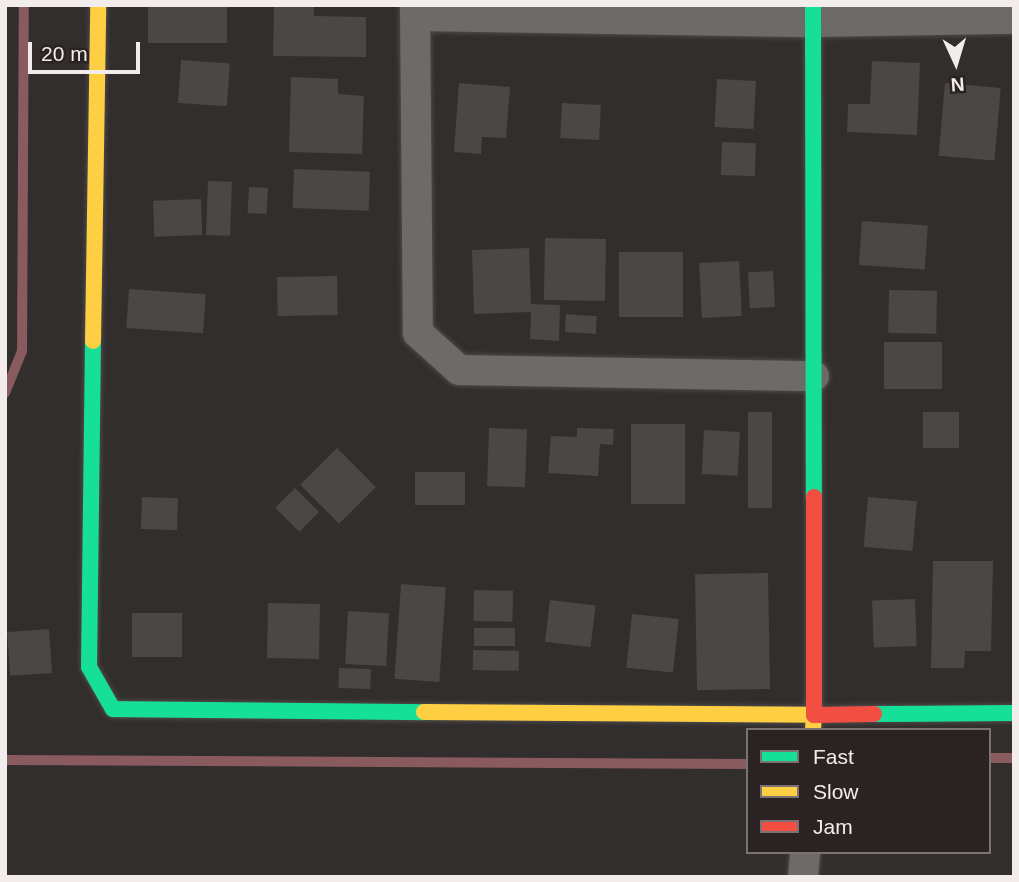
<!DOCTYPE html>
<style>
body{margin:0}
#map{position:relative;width:1019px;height:882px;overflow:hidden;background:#332e2e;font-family:Arial,sans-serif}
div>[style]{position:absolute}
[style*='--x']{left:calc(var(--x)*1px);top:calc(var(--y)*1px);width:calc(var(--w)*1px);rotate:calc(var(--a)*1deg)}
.stream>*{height:10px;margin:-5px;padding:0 5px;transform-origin:5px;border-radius:5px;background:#895a5e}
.building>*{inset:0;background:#4b4747;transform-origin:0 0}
.roads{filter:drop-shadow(0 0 2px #4e4a4a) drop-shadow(0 0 2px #4e4a4a)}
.street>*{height:30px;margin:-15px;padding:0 15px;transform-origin:15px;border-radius:15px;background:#6d6a6a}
.fast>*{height:16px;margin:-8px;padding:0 8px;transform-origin:8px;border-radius:8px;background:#16e098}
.slow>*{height:16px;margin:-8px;padding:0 8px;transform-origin:8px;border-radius:8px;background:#ffcf43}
.jam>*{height:16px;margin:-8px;padding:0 8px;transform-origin:8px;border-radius:8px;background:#f24e42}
span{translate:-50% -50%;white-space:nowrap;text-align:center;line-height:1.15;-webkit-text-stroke:5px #2b2223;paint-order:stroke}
.frame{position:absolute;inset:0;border:7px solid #f2ecec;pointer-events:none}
.legend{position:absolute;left:746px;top:728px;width:245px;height:126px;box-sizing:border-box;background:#2b2223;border:2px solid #7b7373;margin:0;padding:9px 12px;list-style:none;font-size:21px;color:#f2ecec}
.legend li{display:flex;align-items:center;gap:14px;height:35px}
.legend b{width:35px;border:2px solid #7b7373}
.north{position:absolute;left:921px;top:28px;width:70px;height:70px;-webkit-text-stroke:5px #2b2223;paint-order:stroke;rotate:176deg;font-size:19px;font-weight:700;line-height:28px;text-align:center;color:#f2ecec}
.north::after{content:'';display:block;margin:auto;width:24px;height:32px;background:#f2ecec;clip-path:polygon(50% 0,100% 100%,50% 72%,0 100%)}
.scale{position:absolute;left:28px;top:42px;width:112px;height:32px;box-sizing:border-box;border:4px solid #f2ecec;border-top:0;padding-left:9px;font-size:21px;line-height:24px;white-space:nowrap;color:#f2ecec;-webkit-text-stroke:5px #2b2223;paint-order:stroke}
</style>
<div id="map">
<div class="stream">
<div style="--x:5;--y:393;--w:45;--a:-68"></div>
<div style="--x:22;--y:351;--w:346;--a:-89.7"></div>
<div style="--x:989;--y:758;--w:25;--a:0"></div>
<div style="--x:5;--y:760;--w:743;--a:0.31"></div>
</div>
<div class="building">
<div style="left:148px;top:5px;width:79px;height:38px"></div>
<div style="clip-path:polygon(274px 5px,314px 5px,314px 16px,366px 17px,366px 57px,273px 56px)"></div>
<div style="left:181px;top:60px;width:49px;height:43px;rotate:4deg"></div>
<div style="clip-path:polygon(872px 61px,920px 63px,917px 135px,847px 132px,848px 104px,870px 104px)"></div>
<div style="clip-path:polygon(291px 77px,338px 79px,338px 94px,364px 96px,362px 154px,289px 152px)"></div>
<div style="left:717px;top:79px;width:39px;height:48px;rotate:3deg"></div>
<div style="clip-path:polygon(459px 83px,510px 87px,506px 138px,482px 137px,481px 154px,454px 152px)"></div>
<div style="left:945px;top:83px;width:56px;height:73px;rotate:5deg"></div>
<div style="left:562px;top:103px;width:39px;height:35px;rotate:3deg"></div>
<div style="left:722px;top:142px;width:34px;height:33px;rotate:2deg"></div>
<div style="left:294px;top:169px;width:76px;height:39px;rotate:2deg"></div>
<div style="left:208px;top:181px;width:24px;height:54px;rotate:2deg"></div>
<div style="left:249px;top:187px;width:19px;height:26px;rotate:3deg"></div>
<div style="left:201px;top:199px;width:36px;height:48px;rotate:88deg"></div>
<div style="left:862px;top:221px;width:66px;height:44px;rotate:4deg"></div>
<div style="left:545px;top:238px;width:61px;height:62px;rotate:1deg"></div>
<div style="clip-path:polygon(529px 248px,531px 304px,560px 305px,559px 341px,530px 339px,531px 312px,474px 314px,472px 250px)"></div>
<div style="left:619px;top:252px;width:64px;height:65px"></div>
<div style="left:739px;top:261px;width:55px;height:40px;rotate:87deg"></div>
<div style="left:773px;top:271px;width:36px;height:25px;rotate:87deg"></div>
<div style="left:337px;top:276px;width:39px;height:60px;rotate:89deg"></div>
<div style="left:129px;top:289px;width:77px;height:39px;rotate:4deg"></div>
<div style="left:889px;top:290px;width:48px;height:43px;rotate:1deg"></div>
<div style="left:566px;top:314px;width:31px;height:18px;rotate:4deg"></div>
<div style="left:884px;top:342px;width:58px;height:47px"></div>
<div style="left:748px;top:412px;width:24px;height:96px"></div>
<div style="left:923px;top:412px;width:36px;height:36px"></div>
<div style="left:631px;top:424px;width:54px;height:80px"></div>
<div style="left:489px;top:428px;width:38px;height:58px;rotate:2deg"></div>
<div style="clip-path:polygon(577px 428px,614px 429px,613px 445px,600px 444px,598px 476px,548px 473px,551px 436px,577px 437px)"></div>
<div style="left:704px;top:430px;width:36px;height:44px;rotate:3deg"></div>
<div style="left:337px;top:448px;width:55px;height:52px;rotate:45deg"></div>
<div style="left:415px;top:472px;width:50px;height:33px"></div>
<div style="left:295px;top:488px;width:34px;height:28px;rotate:45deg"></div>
<div style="left:142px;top:497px;width:36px;height:32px;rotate:2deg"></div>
<div style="left:868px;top:497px;width:49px;height:50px;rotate:5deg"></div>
<div style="clip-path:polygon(933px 561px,993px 561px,991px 651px,965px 651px,964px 668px,931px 668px)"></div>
<div style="left:768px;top:573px;width:116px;height:73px;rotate:89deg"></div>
<div style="left:401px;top:584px;width:45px;height:95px;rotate:4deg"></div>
<div style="left:474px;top:590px;width:39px;height:31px;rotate:1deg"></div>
<div style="left:915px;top:599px;width:47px;height:43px;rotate:88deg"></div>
<div style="left:550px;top:600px;width:46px;height:42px;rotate:7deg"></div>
<div style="left:268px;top:603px;width:52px;height:55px;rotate:1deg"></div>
<div style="left:348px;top:611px;width:41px;height:53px;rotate:3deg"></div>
<div style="left:132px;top:613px;width:50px;height:44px"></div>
<div style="left:632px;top:614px;width:47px;height:54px;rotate:6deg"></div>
<div style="left:474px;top:628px;width:41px;height:18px"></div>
<div style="left:49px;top:629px;width:44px;height:42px;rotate:86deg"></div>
<div style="left:473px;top:650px;width:46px;height:20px;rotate:1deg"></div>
<div style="left:339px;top:668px;width:32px;height:20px;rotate:2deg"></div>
</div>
<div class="roads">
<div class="street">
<div style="--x:415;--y:5;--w:328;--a:89.5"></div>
<div style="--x:418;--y:333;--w:55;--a:42.1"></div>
<div style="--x:459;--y:370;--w:355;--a:1"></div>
<div style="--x:415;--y:16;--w:398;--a:0.9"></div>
<div style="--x:813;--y:22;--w:201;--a:-0.9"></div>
<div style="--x:803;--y:877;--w:25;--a:-85"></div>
</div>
<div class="fast">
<div style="--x:813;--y:5;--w:492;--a:89.9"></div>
<div style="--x:93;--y:341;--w:326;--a:90.7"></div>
<div style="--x:89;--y:667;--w:48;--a:60.3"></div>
<div style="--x:113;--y:709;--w:311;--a:0.6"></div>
<div style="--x:874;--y:714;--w:140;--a:-0.4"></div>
</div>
<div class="slow">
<div style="--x:93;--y:341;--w:336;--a:-89.1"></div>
<div style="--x:424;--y:712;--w:390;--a:0.4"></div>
<div style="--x:814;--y:715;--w:15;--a:94"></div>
</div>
<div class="jam">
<div style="--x:814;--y:497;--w:218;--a:90"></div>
<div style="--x:814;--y:715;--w:60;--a:-1"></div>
</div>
</div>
<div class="frame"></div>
<ul class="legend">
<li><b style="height:9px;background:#16e098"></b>Fast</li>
<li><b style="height:9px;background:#ffcf43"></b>Slow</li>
<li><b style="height:9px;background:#f24e42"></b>Jam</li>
</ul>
<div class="north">N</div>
<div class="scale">20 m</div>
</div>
